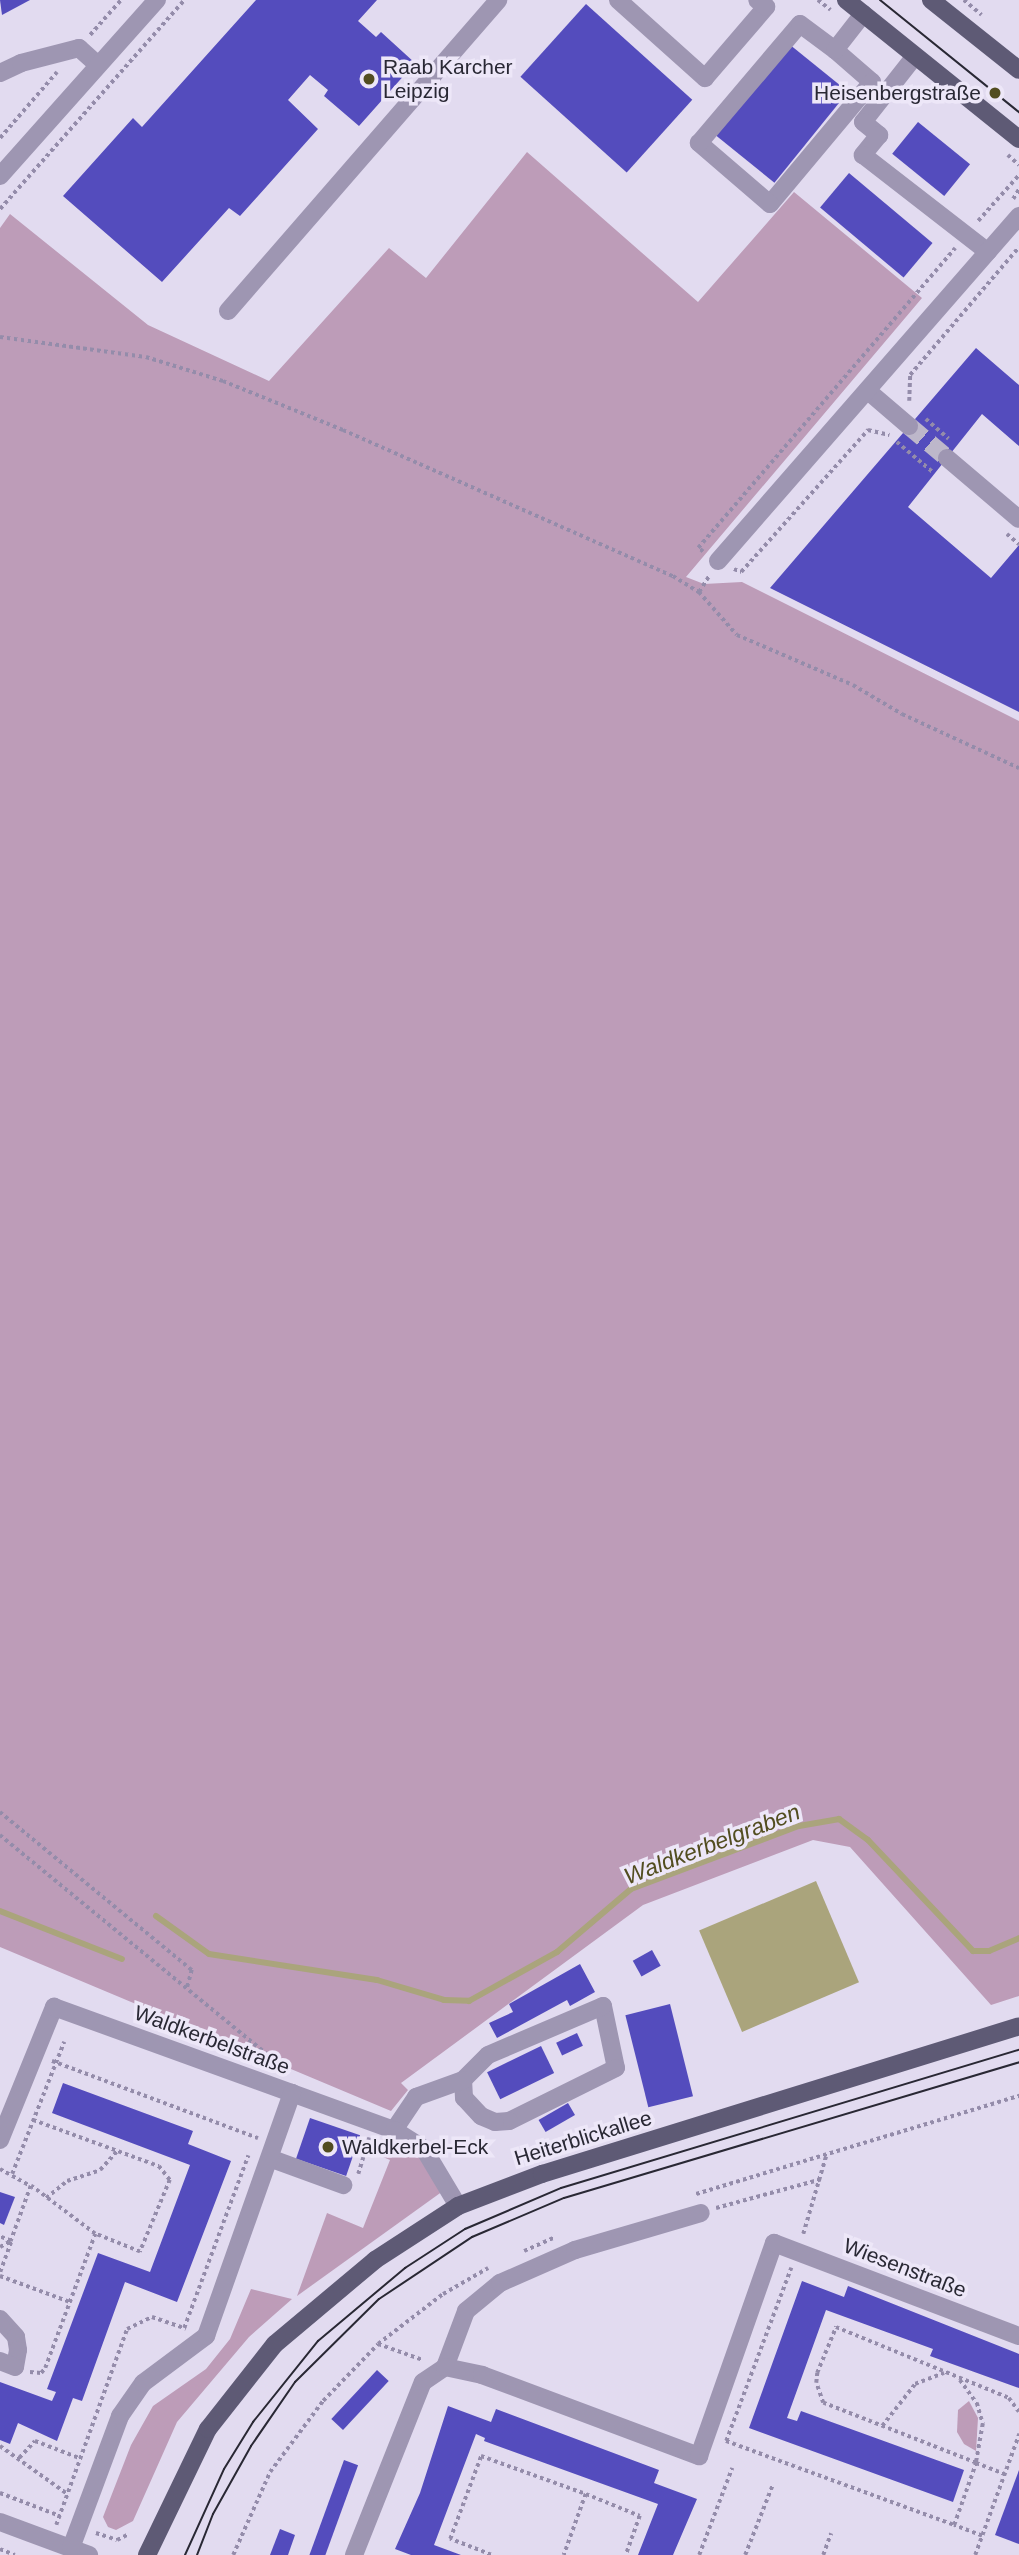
<!DOCTYPE html>
<meta charset="utf-8">
<style>
body{margin:0}
#map{position:relative;width:1019px;height:2555px;overflow:hidden;background:#e2dbf0;font-family:Arial,sans-serif}
div>[style]{position:absolute}
[style*='--x']{left:calc(var(--x)*1px);top:calc(var(--y)*1px);width:calc(var(--w)*1px);rotate:calc(var(--a)*1deg)}
.green>*{inset:0;background:#bd9cb8}
.water>*{inset:0;background:#aaa47c;transform-origin:0 0}
.stream>*{height:6px;margin:-3px;padding:0 3px;transform-origin:3px;border-radius:3px;background:#aaa47c}
.building>*{inset:0;background:#544cbd;transform-origin:0 0}
.minor-tunnel>*{height:18px;margin-top:-9px;transform-origin:0;background:repeating-linear-gradient(90deg,#bdb7ca 0 18px,transparent 0 27px)}
.path>*{height:3.5px;margin-top:-1.75px;transform-origin:0;background:repeating-linear-gradient(90deg,#948caa 0 3.5px,transparent 0 7px)}
.minor>*{height:18px;margin:-9px;padding:0 9px;transform-origin:9px;border-radius:9px;background:#9e96b2}
.major>*{height:18px;margin:-9px;padding:0 9px;transform-origin:9px;border-radius:9px;background:#5e5a75}
.tram>*{height:2px;margin:-1px;padding:0 1px;transform-origin:1px;border-radius:1px;background:#292834}
.dots>*{width:19px;height:19px;translate:-50% -50%;box-sizing:border-box;border:4px solid #ede7f8;border-radius:50%}
span{translate:-50% -50%;white-space:nowrap;text-align:center;line-height:1.15;-webkit-text-stroke:7px #ede7f8;paint-order:stroke}
.poi-label{font-size:21px;color:#292834}
.left{translate:0 -50%;text-align:left}
.right{translate:-100% -50%;text-align:right}
.street-label{font-size:21px;color:#292834}
.water-label{font-size:23px;color:#524d20;font-style:italic}
</style>
<div id="map">
<div class="green">
<div style="clip-path:polygon(527px 152px,698px 302px,794px 192px,922px 298px,686px 577px,704px 584px,742px 582px,1019px 721px,1019px 1996px,991px 2005px,850px 1847px,813px 1840px,643px 1905px,401px 2083px,408px 2090px,391px 2111px,0 1947px,0 228px,10px 214px,148px 325px,269px 381px,389px 248px,426px 278px)"></div>
<div style="clip-path:polygon(385px 2134px,419px 2153px,443px 2191px,297px 2296px,327px 2213px,363px 2228px,390px 2160px,376px 2154px)"></div>
<div style="clip-path:polygon(251px 2289px,292px 2299px,249px 2337px,177px 2422px,133px 2521px,116px 2530px,108px 2527px,103px 2517px,131px 2445px,153px 2406px,206px 2369px,230px 2339px)"></div>
<div style="clip-path:polygon(969px 2401px,978px 2418px,976px 2451px,964px 2444px,957px 2432px,958px 2410px)"></div>
</div>
<div class="water">
<div style="left:816px;top:1881px;width:110px;height:127px;rotate:67deg"></div>
</div>
<div class="stream">
<div style="--x:0;--y:1911;--w:131;--a:21.5"></div>
<div style="--x:156;--y:1916;--w:65;--a:35.6"></div>
<div style="--x:209;--y:1954;--w:170;--a:8.8"></div>
<div style="--x:377;--y:1980;--w:70;--a:16.6"></div>
<div style="--x:444;--y:2000;--w:25;--a:2"></div>
<div style="--x:469;--y:2001;--w:101;--a:-29.1"></div>
<div style="--x:557;--y:1952;--w:97;--a:-40.4"></div>
<div style="--x:631;--y:1889;--w:179;--a:-20.6"></div>
<div style="--x:799;--y:1826;--w:41;--a:-9.9"></div>
<div style="--x:839;--y:1819;--w:36;--a:36"></div>
<div style="--x:868;--y:1840;--w:153;--a:46.6"></div>
<div style="--x:973;--y:1951;--w:16;--a:0"></div>
<div style="--x:989;--y:1951;--w:33;--a:-23"></div>
</div>
<div class="building">
<div style="clip-path:polygon(0 0,30px 0,2px 15px)"></div>
<div style="clip-path:polygon(256px 0,377px 0,358px 21px,376px 37px,381px 32px,415px 63px,359px 126px,324px 96px,328px 90px,310px 75px,288px 100px,318px 129px,240px 216px,229px 208px,162px 282px,63px 196px,133px 118px,142px 127px)"></div>
<div style="left:586px;top:4px;width:143px;height:98px;rotate:42deg"></div>
<div style="left:789px;top:44px;width:76px;height:117px;rotate:39deg"></div>
<div style="left:918px;top:122px;width:67px;height:41px;rotate:39deg"></div>
<div style="left:849px;top:173px;width:109px;height:45px;rotate:40deg"></div>
<div style="clip-path:polygon(976px 348px,1019px 385px,1019px 446px,982px 414px,908px 507px,991px 578px,1019px 545px,1019px 712px,770px 588px)"></div>
<div style="left:652px;top:1950px;width:18px;height:22px;rotate:61deg"></div>
<div style="clip-path:polygon(580px 1964px,595px 1992px,570px 2006px,567px 2000px,497px 2038px,489px 2023px,513px 2012px,509px 2004px)"></div>
<div style="left:670px;top:2004px;width:95px;height:46px;rotate:76deg"></div>
<div style="left:577px;top:2033px;width:14px;height:23px;rotate:65deg"></div>
<div style="left:541px;top:2046px;width:30px;height:60px;rotate:64deg"></div>
<div style="clip-path:polygon(63px 2083px,193px 2131px,188px 2144px,231px 2161px,177px 2302px,125px 2282px,82px 2401px,73px 2398px,57px 2441px,18px 2423px,10px 2444px,0 2440px,0 2382px,52px 2401px,56px 2392px,47px 2389px,98px 2253px,150px 2272px,190px 2165px,52px 2113px)"></div>
<div style="left:568px;top:2103px;width:14px;height:34px;rotate:60deg"></div>
<div style="left:310px;top:2118px;width:53px;height:43px;rotate:19deg"></div>
<div style="clip-path:polygon(0 2192px,15px 2197px,4px 2225px,0 2223px)"></div>
<div style="clip-path:polygon(802px 2281px,844px 2297px,848px 2286px,1019px 2354px,1019px 2388px,930px 2356px,933px 2349px,826px 2310px,787px 2418px,797px 2421px,801px 2411px,964px 2470px,953px 2502px,749px 2428px)"></div>
<div style="left:377px;top:2370px;width:16px;height:67px;rotate:43deg"></div>
<div style="clip-path:polygon(448px 2406px,491px 2422px,496px 2409px,659px 2470px,654px 2483px,697px 2499px,673px 2555px,638px 2555px,658px 2504px,484px 2441px,485px 2438px,476px 2434px,434px 2545px,461px 2555px,411px 2555px,395px 2549px,420px 2493px)"></div>
<div style="left:344px;top:2460px;width:15px;height:102px;rotate:20deg"></div>
<div style="clip-path:polygon(1019px 2470px,1019px 2544px,995px 2535px)"></div>
<div style="clip-path:polygon(280px 2529px,295px 2535px,288px 2555px,270px 2555px)"></div>
</div>
<div class="minor-tunnel">
<div style="--x:909;--y:426;--w:50;--a:40.1"></div>
</div>
<div class="path">
<div style="--x:818;--y:0;--w:16;--a:38"></div>
<div style="--x:964;--y:0;--w:23;--a:40"></div>
<div style="--x:90;--y:35;--w:47;--a:-48.5"></div>
<div style="--x:0;--y:138;--w:87;--a:-49.2"></div>
<div style="--x:1008;--y:155;--w:15;--a:42"></div>
<div style="--x:1013;--y:199;--w:12;--a:-59"></div>
<div style="--x:0;--y:209;--w:278;--a:-48.6"></div>
<div style="--x:978;--y:221;--w:62;--a:-48.3"></div>
<div style="--x:0;--y:337;--w:147;--a:7.8"></div>
<div style="--x:146;--y:357;--w:81;--a:17.3"></div>
<div style="--x:223;--y:381;--w:130;--a:22.2"></div>
<div style="--x:343;--y:430;--w:361;--a:23.9"></div>
<div style="--x:673;--y:576;--w:31;--a:32"></div>
<div style="--x:699;--y:592;--w:57;--a:48.5"></div>
<div style="--x:737;--y:635;--w:126;--a:23.3"></div>
<div style="--x:853;--y:685;--w:57;--a:30.6"></div>
<div style="--x:902;--y:714;--w:129;--a:24.8"></div>
<div style="--x:909;--y:401;--w:26;--a:-88"></div>
<div style="--x:910;--y:375;--w:168;--a:-49.6"></div>
<div style="--x:926;--y:419;--w:30;--a:41"></div>
<div style="--x:897;--y:442;--w:48;--a:40"></div>
<div style="--x:1007;--y:534;--w:16;--a:40"></div>
<div style="--x:703;--y:552;--w:6;--a:-141"></div>
<div style="--x:698;--y:548;--w:395;--a:-49.4"></div>
<div style="--x:734;--y:569;--w:8;--a:23"></div>
<div style="--x:741;--y:572;--w:191;--a:-48.2"></div>
<div style="--x:868;--y:430;--w:22;--a:13"></div>
<div style="--x:699;--y:592;--w:19;--a:-58"></div>
<div style="--x:0;--y:1812;--w:249;--a:39.5"></div>
<div style="--x:192;--y:1970;--w:20;--a:105"></div>
<div style="--x:0;--y:1835;--w:374;--a:39.4"></div>
<div style="--x:52;--y:2061;--w:220;--a:20.5"></div>
<div style="--x:33;--y:2120;--w:134;--a:20.1"></div>
<div style="--x:159;--y:2166;--w:18;--a:52"></div>
<div style="--x:170;--y:2180;--w:78;--a:112.6"></div>
<div style="--x:140;--y:2252;--w:48;--a:-158.2"></div>
<div style="--x:0;--y:2169;--w:35;--a:29"></div>
<div style="--x:31;--y:2186;--w:59;--a:110"></div>
<div style="--x:11;--y:2241;--w:12;--a:-160"></div>
<div style="--x:12;--y:2174;--w:142;--a:-68.5"></div>
<div style="--x:358;--y:2174;--w:38;--a:-73"></div>
<div style="--x:696;--y:2194;--w:338;--a:-16.9"></div>
<div style="--x:46;--y:2198;--w:27;--a:-39"></div>
<div style="--x:67;--y:2181;--w:35;--a:-18"></div>
<div style="--x:100;--y:2170;--w:25;--a:-48"></div>
<div style="--x:716;--y:2208;--w:110;--a:-15.3"></div>
<div style="--x:803;--y:2234;--w:81;--a:-73.6"></div>
<div style="--x:0;--y:2247;--w:10;--a:-29"></div>
<div style="--x:524;--y:2251;--w:34;--a:-24"></div>
<div style="--x:0;--y:2272;--w:33;--a:-70"></div>
<div style="--x:0;--y:2276;--w:75;--a:20.4"></div>
<div style="--x:184;--y:2328;--w:184;--a:-69.6"></div>
<div style="--x:378;--y:2344;--w:48;--a:19.6"></div>
<div style="--x:30;--y:2372;--w:11;--a:5"></div>
<div style="--x:41;--y:2373;--w:6;--a:-51"></div>
<div style="--x:45;--y:2368;--w:143;--a:-69.5"></div>
<div style="--x:95;--y:2234;--w:80;--a:-143.1"></div>
<div style="--x:960;--y:2380;--w:29;--a:54"></div>
<div style="--x:977;--y:2403;--w:22;--a:74"></div>
<div style="--x:983;--y:2424;--w:40;--a:100"></div>
<div style="--x:976;--y:2463;--w:31;--a:21"></div>
<div style="--x:882;--y:2426;--w:53;--a:-51.8"></div>
<div style="--x:915;--y:2384;--w:31;--a:-21"></div>
<div style="--x:726;--y:2441;--w:185;--a:-69.4"></div>
<div style="--x:726;--y:2441;--w:243;--a:20.2"></div>
<div style="--x:0;--y:2446;--w:81;--a:35.5"></div>
<div style="--x:19;--y:2458;--w:23;--a:-47"></div>
<div style="--x:35;--y:2441;--w:47;--a:21.1"></div>
<div style="--x:0;--y:2493;--w:64;--a:21"></div>
<div style="--x:586;--y:2494;--w:58;--a:22.2"></div>
<div style="--x:640;--y:2516;--w:41;--a:109.7"></div>
<div style="--x:56;--y:2525;--w:208;--a:-70.1"></div>
<div style="--x:127;--y:2329;--w:28;--a:-26"></div>
<div style="--x:152;--y:2317;--w:36;--a:19"></div>
<div style="--x:96;--y:2533;--w:22;--a:18"></div>
<div style="--x:117;--y:2540;--w:11;--a:-27"></div>
<div style="--x:982;--y:2536;--w:30;--a:-159"></div>
<div style="--x:954;--y:2525;--w:66;--a:-70.5"></div>
<div style="--x:976;--y:2463;--w:164;--a:-158.6"></div>
<div style="--x:823;--y:2403;--w:21;--a:-109"></div>
<div style="--x:816;--y:2383;--w:10;--a:-84"></div>
<div style="--x:817;--y:2373;--w:50;--a:-67.6"></div>
<div style="--x:836;--y:2327;--w:187;--a:22.3"></div>
<div style="--x:1009;--y:2398;--w:17;--a:54"></div>
<div style="--x:0;--y:2549;--w:16;--a:22"></div>
<div style="--x:233;--y:2555;--w:91;--a:-66"></div>
<div style="--x:270;--y:2472;--w:89;--a:-53.3"></div>
<div style="--x:323;--y:2401;--w:79;--a:-46"></div>
<div style="--x:378;--y:2344;--w:82;--a:-37.6"></div>
<div style="--x:443;--y:2294;--w:52;--a:-30"></div>
<div style="--x:491;--y:2555;--w:44;--a:-158.7"></div>
<div style="--x:450;--y:2539;--w:89;--a:-69.5"></div>
<div style="--x:481;--y:2456;--w:112;--a:19.9"></div>
<div style="--x:586;--y:2494;--w:65;--a:109.8"></div>
<div style="--x:699;--y:2555;--w:93;--a:-69.2"></div>
<div style="--x:745;--y:2555;--w:76;--a:-68.5"></div>
<div style="--x:823;--y:2555;--w:23;--a:-70"></div>
<div style="--x:975;--y:2555;--w:129;--a:-70"></div>
</div>
<div class="minor">
<div style="--x:618;--y:0;--w:117;--a:41.9"></div>
<div style="--x:705;--y:78;--w:94;--a:-49.3"></div>
<div style="--x:766;--y:7;--w:11;--a:-142"></div>
<div style="--x:835;--y:50;--w:49;--a:40.9"></div>
<div style="--x:872;--y:82;--w:159;--a:129.9"></div>
<div style="--x:770;--y:204;--w:94;--a:-139.3"></div>
<div style="--x:699;--y:143;--w:156;--a:-49.7"></div>
<div style="--x:800;--y:24;--w:44;--a:36.6"></div>
<div style="--x:835;--y:50;--w:46;--a:-52.1"></div>
<div style="--x:915;--y:56;--w:84;--a:128.2"></div>
<div style="--x:863;--y:122;--w:21;--a:39"></div>
<div style="--x:879;--y:135;--w:26;--a:129"></div>
<div style="--x:863;--y:155;--w:158;--a:37.8"></div>
<div style="--x:0;--y:73;--w:23;--a:-25"></div>
<div style="--x:21;--y:63;--w:60;--a:-14.5"></div>
<div style="--x:79;--y:48;--w:24;--a:42"></div>
<div style="--x:0;--y:176;--w:236;--a:-48.3"></div>
<div style="--x:228;--y:311;--w:412;--a:-49"></div>
<div style="--x:868;--y:391;--w:54;--a:40.5"></div>
<div style="--x:947;--y:458;--w:94;--a:40.3"></div>
<div style="--x:718;--y:561;--w:458;--a:-48.9"></div>
<div style="--x:603;--y:2006;--w:63;--a:78.2"></div>
<div style="--x:616;--y:2068;--w:119;--a:153.6"></div>
<div style="--x:509;--y:2121;--w:14;--a:176"></div>
<div style="--x:495;--y:2122;--w:15;--a:-157"></div>
<div style="--x:481;--y:2116;--w:25;--a:-133"></div>
<div style="--x:464;--y:2098;--w:18;--a:-93"></div>
<div style="--x:463;--y:2080;--w:35;--a:-45"></div>
<div style="--x:488;--y:2055;--w:125;--a:-23.1"></div>
<div style="--x:394;--y:2130;--w:40;--a:-56"></div>
<div style="--x:416;--y:2097;--w:50;--a:-19.9"></div>
<div style="--x:0;--y:2140;--w:144;--a:-67.9"></div>
<div style="--x:54;--y:2007;--w:362;--a:19.9"></div>
<div style="--x:394;--y:2130;--w:36;--a:32"></div>
<div style="--x:424;--y:2149;--w:66;--a:59.2"></div>
<div style="--x:272;--y:2159;--w:76;--a:20.1"></div>
<div style="--x:0;--y:2319;--w:24;--a:48"></div>
<div style="--x:16;--y:2337;--w:13;--a:81"></div>
<div style="--x:18;--y:2350;--w:17;--a:100"></div>
<div style="--x:15;--y:2367;--w:16;--a:-158"></div>
<div style="--x:445;--y:2367;--w:60;--a:-69.4"></div>
<div style="--x:466;--y:2311;--w:44;--a:-39.5"></div>
<div style="--x:500;--y:2283;--w:82;--a:-23.7"></div>
<div style="--x:575;--y:2250;--w:131;--a:-16.4"></div>
<div style="--x:0;--y:2522;--w:95;--a:20.3"></div>
<div style="--x:71;--y:2548;--w:141;--a:-69.6"></div>
<div style="--x:120;--y:2416;--w:40;--a:-55.1"></div>
<div style="--x:143;--y:2383;--w:79;--a:-36.7"></div>
<div style="--x:206;--y:2336;--w:258;--a:-70.5"></div>
<div style="--x:354;--y:2555;--w:186;--a:-68.3"></div>
<div style="--x:423;--y:2382;--w:27;--a:-34"></div>
<div style="--x:445;--y:2367;--w:38;--a:12"></div>
<div style="--x:482;--y:2375;--w:232;--a:20.5"></div>
<div style="--x:699;--y:2456;--w:226;--a:-70.6"></div>
<div style="--x:774;--y:2243;--w:262;--a:20.8"></div>
</div>
<div class="major">
<div style="--x:846;--y:0;--w:222;--a:38.8"></div>
<div style="--x:931;--y:0;--w:112;--a:38.5"></div>
<div style="--x:147;--y:2555;--w:140;--a:-64.2"></div>
<div style="--x:208;--y:2429;--w:108;--a:-51.8"></div>
<div style="--x:275;--y:2344;--w:131;--a:-40"></div>
<div style="--x:375;--y:2260;--w:99;--a:-33"></div>
<div style="--x:458;--y:2206;--w:90;--a:-20.9"></div>
<div style="--x:542;--y:2174;--w:499;--a:-17.2"></div>
</div>
<div class="tram">
<div style="--x:880;--y:0;--w:179;--a:38.9"></div>
<div style="--x:185;--y:2555;--w:94;--a:-65.6"></div>
<div style="--x:224;--y:2469;--w:55;--a:-58.3"></div>
<div style="--x:253;--y:2422;--w:104;--a:-51.3"></div>
<div style="--x:318;--y:2341;--w:114;--a:-40"></div>
<div style="--x:405;--y:2268;--w:72;--a:-33"></div>
<div style="--x:465;--y:2229;--w:104;--a:-23.1"></div>
<div style="--x:561;--y:2188;--w:478;--a:-16.8"></div>
<div style="--x:197;--y:2555;--w:44;--a:-68.7"></div>
<div style="--x:213;--y:2514;--w:78;--a:-60.8"></div>
<div style="--x:251;--y:2446;--w:78;--a:-55.5"></div>
<div style="--x:295;--y:2382;--w:118;--a:-44.7"></div>
<div style="--x:379;--y:2299;--w:112;--a:-33.7"></div>
<div style="--x:472;--y:2237;--w:100;--a:-23"></div>
<div style="--x:564;--y:2198;--w:475;--a:-16.6"></div>
</div>
<div class="dots">
<div style="left:369px;top:79px;background:#524d20"></div>
<div style="left:995px;top:93px;background:#524d20"></div>
<div style="left:328px;top:2147px;background:#524d20"></div>
</div>
<div class="poi-label">
<span class="left" style="left:383px;top:79px">Raab Karcher<br>Leipzig</span>
<span class="right" style="left:981px;top:93px">Heisenbergstraße</span>
<span class="left" style="left:342px;top:2147px">Waldkerbel-Eck</span>
</div>
<div class="street-label">
<span style="left:212px;top:2040px;rotate:20deg">Waldkerbelstraße</span>
<span style="left:583px;top:2138px;rotate:-17deg">Heiterblickallee</span>
<span style="left:905px;top:2268px;rotate:21deg">Wiesenstraße</span>
</div>
<div class="water-label">
<span style="left:712px;top:1844px;rotate:-21deg">Waldkerbelgraben</span>
</div>
</div>
